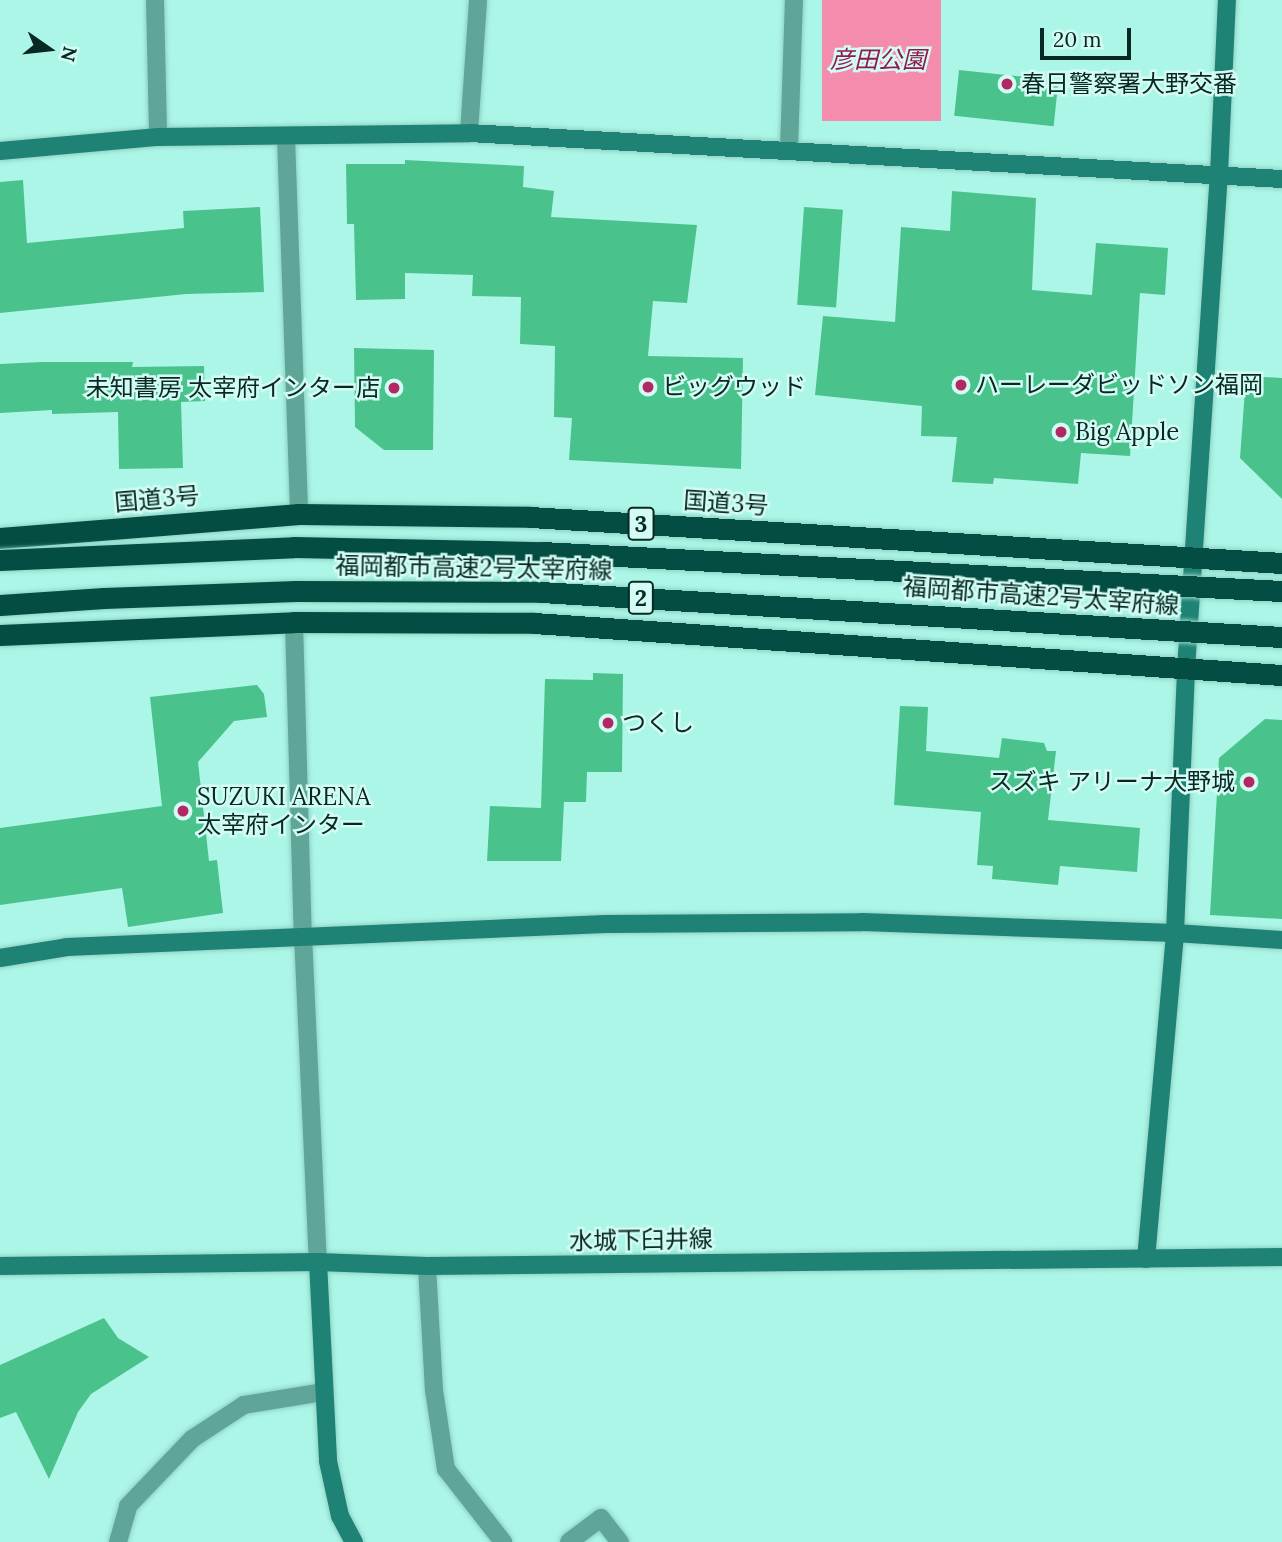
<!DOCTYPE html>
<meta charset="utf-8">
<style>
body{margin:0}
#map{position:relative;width:1282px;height:1542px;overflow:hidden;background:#acf6e7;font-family:Lora,"Noto Sans JP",serif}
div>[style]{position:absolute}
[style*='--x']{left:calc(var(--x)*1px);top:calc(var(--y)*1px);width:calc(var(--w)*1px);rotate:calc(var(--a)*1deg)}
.green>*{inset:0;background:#f48dad;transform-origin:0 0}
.building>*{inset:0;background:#4ac28c;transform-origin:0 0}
.roads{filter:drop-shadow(0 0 2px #8fd1c4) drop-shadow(0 0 2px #8fd1c4)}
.street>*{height:18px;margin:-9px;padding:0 9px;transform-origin:9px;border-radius:9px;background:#5fa699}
.secondary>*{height:18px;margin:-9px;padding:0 9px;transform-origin:9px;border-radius:9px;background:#1e8374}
.highway>*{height:21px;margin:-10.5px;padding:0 10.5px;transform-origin:10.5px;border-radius:10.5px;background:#034d43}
.bridges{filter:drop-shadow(0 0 2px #8fd1c4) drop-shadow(0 0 2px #8fd1c4)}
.highway-bridge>*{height:21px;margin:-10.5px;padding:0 10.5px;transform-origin:10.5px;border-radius:10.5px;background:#034d43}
.dots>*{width:19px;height:19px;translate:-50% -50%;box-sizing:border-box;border:4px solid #d2fcf3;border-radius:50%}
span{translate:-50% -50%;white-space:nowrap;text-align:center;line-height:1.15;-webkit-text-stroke:5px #d2fcf3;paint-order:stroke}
.shield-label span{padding:2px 5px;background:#d2fcf3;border:2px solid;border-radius:5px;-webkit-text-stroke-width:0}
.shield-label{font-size:23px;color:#092823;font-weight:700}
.park-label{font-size:24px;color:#91194d;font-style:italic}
.poi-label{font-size:24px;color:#092823}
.left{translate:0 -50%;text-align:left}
.right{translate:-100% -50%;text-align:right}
.street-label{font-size:24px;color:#092823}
.north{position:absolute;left:14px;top:14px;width:70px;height:70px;-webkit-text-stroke:5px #d2fcf3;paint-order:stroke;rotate:104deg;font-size:19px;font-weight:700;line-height:28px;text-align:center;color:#092823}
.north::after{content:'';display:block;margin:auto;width:24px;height:32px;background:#092823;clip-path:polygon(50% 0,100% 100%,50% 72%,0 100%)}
.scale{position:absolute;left:1040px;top:28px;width:91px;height:32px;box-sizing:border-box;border:4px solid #092823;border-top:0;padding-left:9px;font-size:21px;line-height:24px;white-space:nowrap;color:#092823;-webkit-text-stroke:5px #d2fcf3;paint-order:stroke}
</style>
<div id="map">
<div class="green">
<div style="left:822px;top:0;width:119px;height:121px"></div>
</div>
<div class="building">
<div style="left:959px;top:70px;width:100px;height:46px;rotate:6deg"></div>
<div style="clip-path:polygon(405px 160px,524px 166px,523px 187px,554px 191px,551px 217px,697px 225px,687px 303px,653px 301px,648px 356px,743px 358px,741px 469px,569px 460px,572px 418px,554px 417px,555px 346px,520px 344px,521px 297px,472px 296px,473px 275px,405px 273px,405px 299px,356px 300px,354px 224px,347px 224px,346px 164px,405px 164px)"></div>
<div style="clip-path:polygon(23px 180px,27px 243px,184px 228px,183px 211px,260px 207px,264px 292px,186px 294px,0 313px,0 182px)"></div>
<div style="clip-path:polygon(952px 191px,1036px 198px,1032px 290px,1092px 295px,1096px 243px,1168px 248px,1165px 295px,1140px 293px,1130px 456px,1081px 453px,1078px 484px,994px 478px,993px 484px,952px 482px,957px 437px,921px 436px,922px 406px,815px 395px,823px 316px,895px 322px,901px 227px,950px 231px)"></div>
<div style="left:804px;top:207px;width:39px;height:98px;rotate:4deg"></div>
<div style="clip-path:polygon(354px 348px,434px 350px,433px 450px,384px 450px,355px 427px)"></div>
<div style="clip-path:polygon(41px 362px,133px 362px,132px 367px,204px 366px,205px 401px,181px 402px,183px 468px,119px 469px,118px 412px,52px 414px,52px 410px,0 413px,0 364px)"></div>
<div style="clip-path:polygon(1246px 376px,1282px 378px,1282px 499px,1240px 458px)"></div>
<div style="clip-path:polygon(593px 673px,623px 674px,622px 772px,587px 772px,586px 802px,564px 802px,561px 861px,487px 861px,490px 806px,541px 808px,545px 679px,593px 680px)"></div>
<div style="clip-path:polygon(257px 685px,264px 694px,267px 717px,234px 721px,198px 762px,209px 861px,217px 860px,223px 913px,128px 927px,122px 888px,0 905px,0 828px,162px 806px,150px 697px)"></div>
<div style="clip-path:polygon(900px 706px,928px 707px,926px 751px,999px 758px,1002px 738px,1044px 743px,1047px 751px,1056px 751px,1048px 820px,1140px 828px,1137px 872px,1060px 866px,1058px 885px,992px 879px,993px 866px,977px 865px,981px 812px,894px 805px)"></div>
<div style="clip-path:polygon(1265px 719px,1282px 720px,1282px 919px,1210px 915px,1219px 758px)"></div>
<div style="clip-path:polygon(104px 1318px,118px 1338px,149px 1357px,91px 1394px,78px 1412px,49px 1479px,16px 1412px,0 1418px,0 1365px)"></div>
</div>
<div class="roads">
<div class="street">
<div style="--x:155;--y:0;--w:137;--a:88.7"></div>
<div style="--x:469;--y:133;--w:133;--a:-86.1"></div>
<div style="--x:286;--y:137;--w:377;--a:88"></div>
<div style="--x:789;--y:149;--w:149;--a:-88.1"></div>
<div style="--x:294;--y:622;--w:313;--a:88.4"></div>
<div style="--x:303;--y:935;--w:327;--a:87.4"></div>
<div style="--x:427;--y:1266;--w:124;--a:86.8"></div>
<div style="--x:434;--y:1390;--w:80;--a:81.4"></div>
<div style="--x:446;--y:1469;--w:93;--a:52"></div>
<div style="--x:118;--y:1542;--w:37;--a:-74"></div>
<div style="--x:128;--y:1506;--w:93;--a:-46.3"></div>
<div style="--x:192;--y:1439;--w:62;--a:-33.2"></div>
<div style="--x:244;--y:1405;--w:80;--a:-9.3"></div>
<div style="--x:569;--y:1542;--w:40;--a:-37"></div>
<div style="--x:601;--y:1518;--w:31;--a:52"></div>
</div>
<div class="secondary">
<div style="--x:0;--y:151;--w:159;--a:-5.1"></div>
<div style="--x:158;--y:137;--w:311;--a:-0.7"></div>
<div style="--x:469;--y:133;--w:814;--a:3.24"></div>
<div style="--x:0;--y:958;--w:68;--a:-9.3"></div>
<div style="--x:67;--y:947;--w:539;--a:-2.44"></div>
<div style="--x:606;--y:924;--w:256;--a:-0.4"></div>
<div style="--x:862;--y:922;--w:313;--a:2"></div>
<div style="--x:1175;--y:933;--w:107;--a:3.7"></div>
<div style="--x:1146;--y:1259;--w:327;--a:-84.9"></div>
<div style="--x:1175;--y:933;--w:264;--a:-87.6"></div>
<div style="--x:1186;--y:669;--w:496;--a:-86.2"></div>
<div style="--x:1219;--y:174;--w:174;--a:-87.4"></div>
<div style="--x:318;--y:1262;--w:199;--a:87.1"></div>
<div style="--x:328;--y:1461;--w:56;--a:77.7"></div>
<div style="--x:340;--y:1516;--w:30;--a:62"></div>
<div style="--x:0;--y:1266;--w:318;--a:-0.7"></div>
<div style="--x:318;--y:1262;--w:109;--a:2.1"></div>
<div style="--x:427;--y:1266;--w:855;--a:-0.6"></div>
</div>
<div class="highway">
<div style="--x:0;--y:538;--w:300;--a:-4.6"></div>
<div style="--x:299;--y:514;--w:231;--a:0.7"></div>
<div style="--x:530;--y:517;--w:753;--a:3.5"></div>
<div style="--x:0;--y:635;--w:294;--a:-2.5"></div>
<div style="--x:294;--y:622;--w:240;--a:0.2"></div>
<div style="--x:534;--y:623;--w:750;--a:3.98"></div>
</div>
</div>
<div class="bridges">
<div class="highway-bridge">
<div style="--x:0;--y:560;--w:294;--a:-2.5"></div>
<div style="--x:294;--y:547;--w:248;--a:1.2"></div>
<div style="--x:542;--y:552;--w:741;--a:3.02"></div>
<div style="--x:0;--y:605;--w:104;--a:-3.9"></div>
<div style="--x:104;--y:598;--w:192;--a:-2.1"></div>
<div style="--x:296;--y:591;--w:245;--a:0.2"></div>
<div style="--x:541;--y:592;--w:742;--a:3.48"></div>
</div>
</div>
<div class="dots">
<div style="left:1007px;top:84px;background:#b32863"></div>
<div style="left:961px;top:385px;background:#b32863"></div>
<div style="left:648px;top:387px;background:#b32863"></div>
<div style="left:394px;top:388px;background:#b32863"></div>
<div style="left:1061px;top:432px;background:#b32863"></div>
<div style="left:608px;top:723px;background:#b32863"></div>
<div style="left:1249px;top:782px;background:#b32863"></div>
<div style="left:183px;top:811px;background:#b32863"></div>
</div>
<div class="shield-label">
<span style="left:641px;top:524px">3</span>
<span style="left:641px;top:598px">2</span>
</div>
<div class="park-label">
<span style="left:878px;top:60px">彦田公園</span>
</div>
<div class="poi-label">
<span class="left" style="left:1021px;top:84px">春日警察署大野交番</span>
<span class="left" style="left:975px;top:385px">ハーレーダビッドソン福岡</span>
<span class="left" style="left:662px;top:387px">ビッグウッド</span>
<span class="right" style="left:380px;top:388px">未知書房 太宰府インター店</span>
<span class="left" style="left:1075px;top:432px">Big Apple</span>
<span class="left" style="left:622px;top:723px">つくし</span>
<span class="right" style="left:1235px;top:782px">スズキ アリーナ大野城</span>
<span class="left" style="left:197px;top:811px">SUZUKI ARENA<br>太宰府インター</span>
</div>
<div class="street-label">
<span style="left:157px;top:499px;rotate:-5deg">国道3号</span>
<span style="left:726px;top:503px;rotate:4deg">国道3号</span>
<span style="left:474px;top:568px;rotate:1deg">福岡都市高速2号太宰府線</span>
<span style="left:1041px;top:596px;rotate:4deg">福岡都市高速2号太宰府線</span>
<span style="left:641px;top:1240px;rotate:-1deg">水城下臼井線</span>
</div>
<div class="north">N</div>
<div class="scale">20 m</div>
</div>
